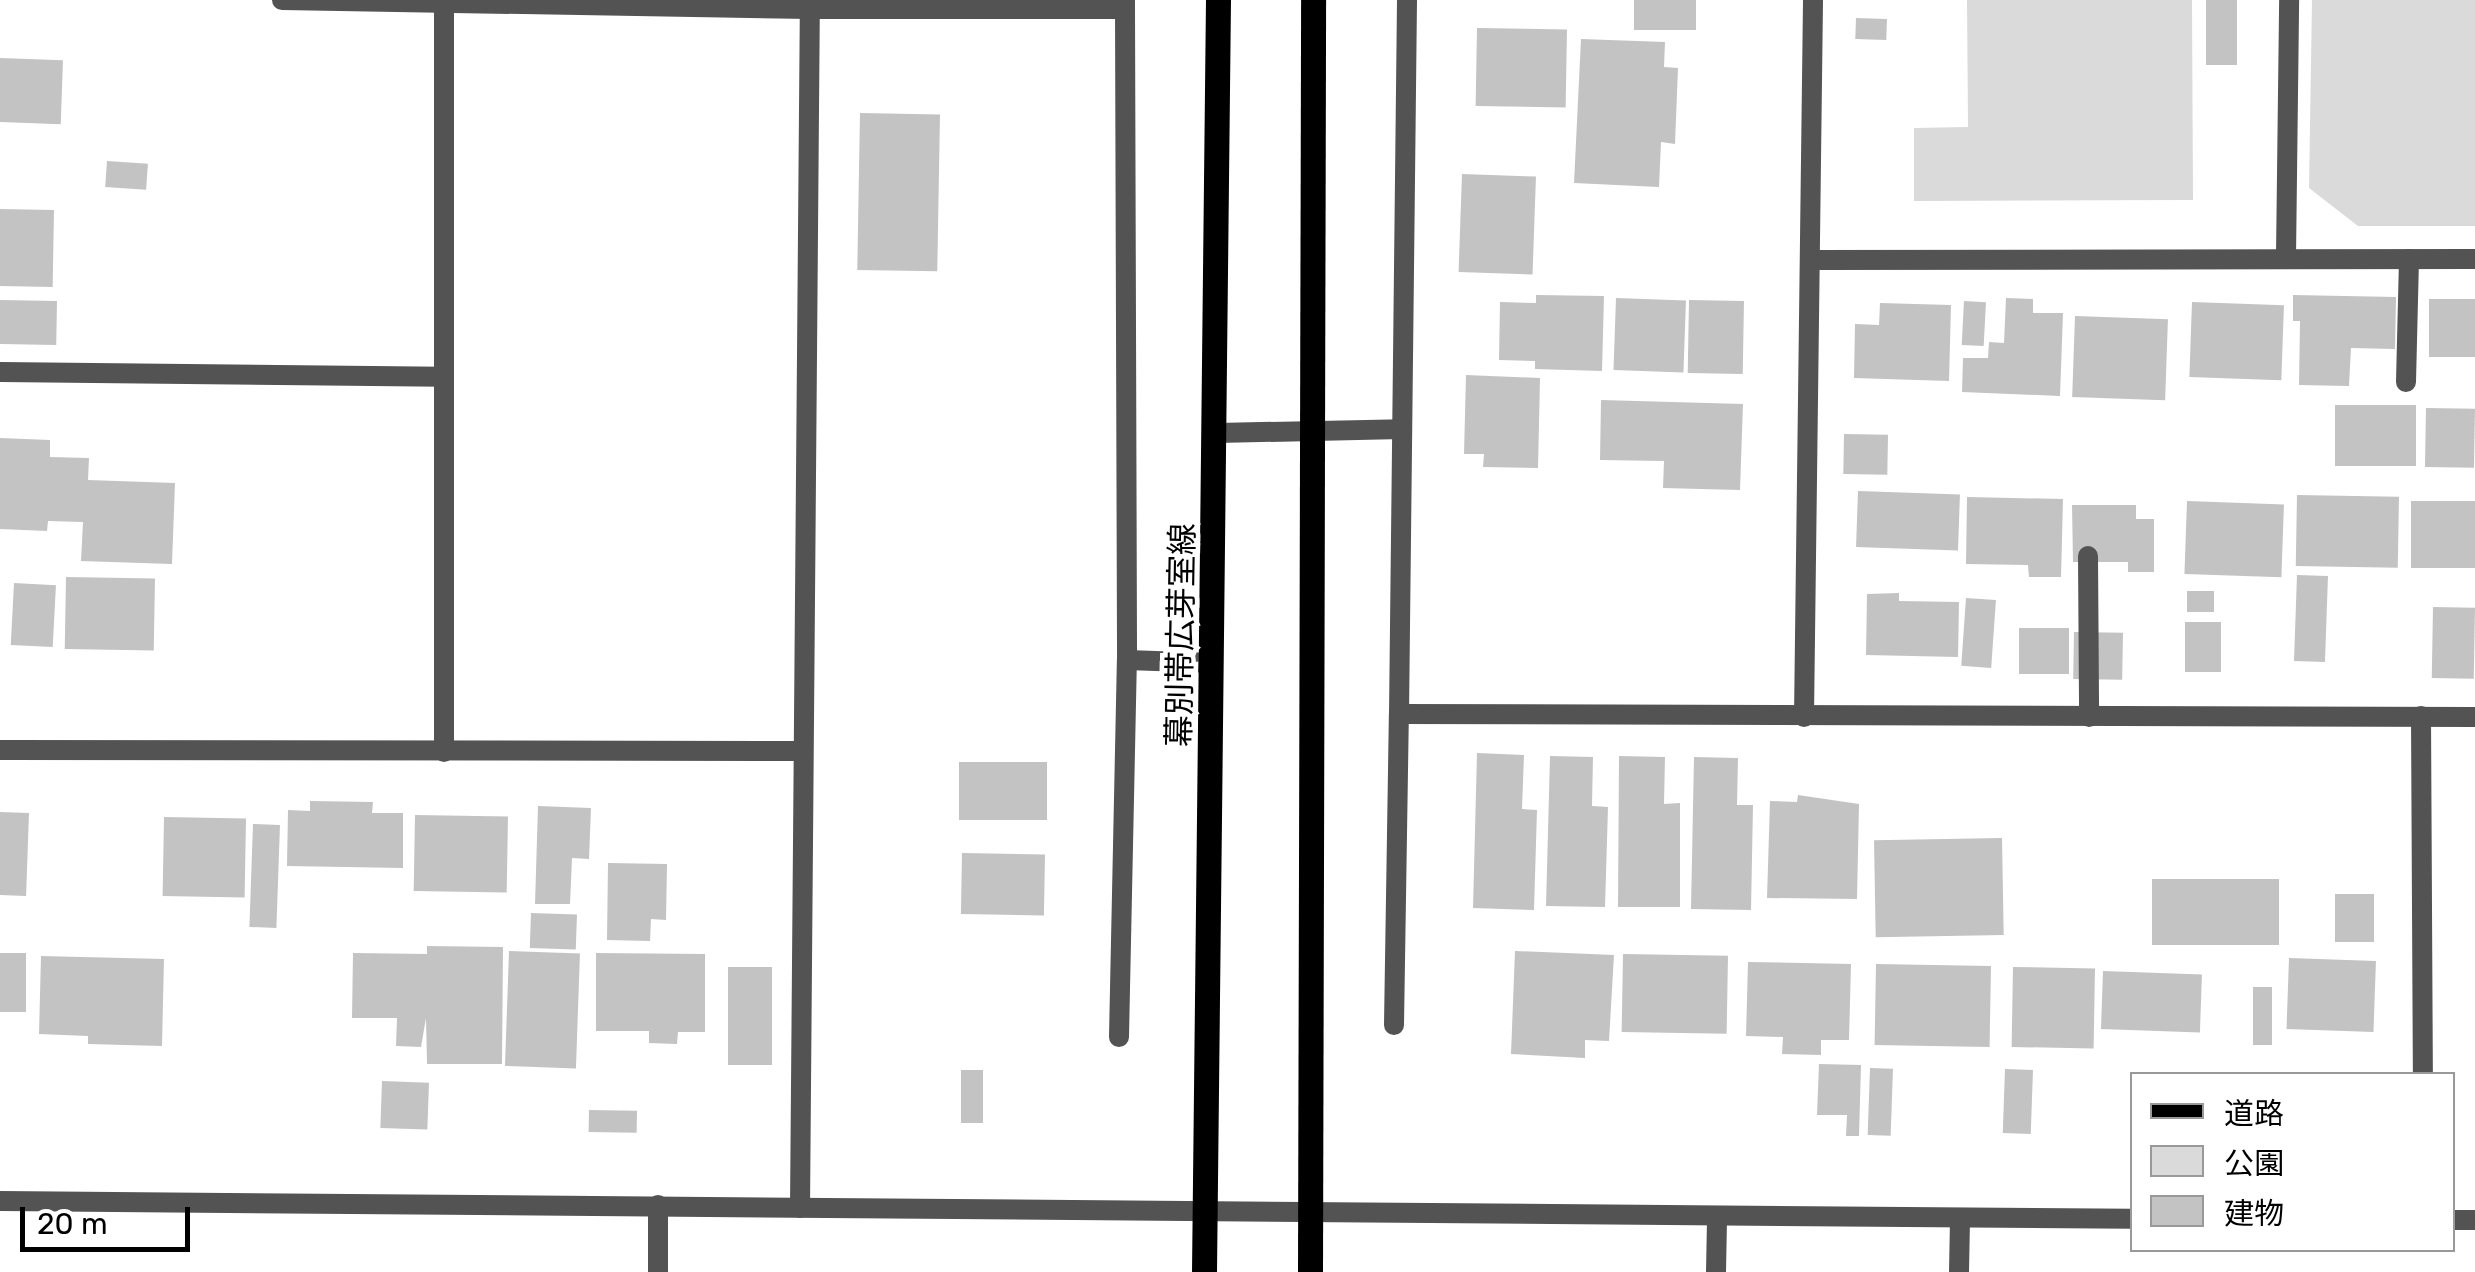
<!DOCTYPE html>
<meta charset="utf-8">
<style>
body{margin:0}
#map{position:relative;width:2475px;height:1272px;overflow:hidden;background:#fff;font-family:Rubik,"Noto Sans JP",sans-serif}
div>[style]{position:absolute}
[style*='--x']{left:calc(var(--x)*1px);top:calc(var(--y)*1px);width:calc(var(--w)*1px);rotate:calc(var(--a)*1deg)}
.green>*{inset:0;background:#dadada}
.building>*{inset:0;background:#c3c3c3;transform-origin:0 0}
.service>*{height:20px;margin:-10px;padding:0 10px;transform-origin:10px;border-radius:10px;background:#535353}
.minor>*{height:20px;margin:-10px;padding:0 10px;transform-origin:10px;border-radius:10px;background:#535353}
.tertiary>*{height:20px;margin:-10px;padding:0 10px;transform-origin:10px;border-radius:10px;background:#535353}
.primary>*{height:25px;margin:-12.5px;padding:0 12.5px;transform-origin:12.5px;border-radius:12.5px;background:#000}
span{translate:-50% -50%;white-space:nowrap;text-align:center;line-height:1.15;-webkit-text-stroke:9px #fff;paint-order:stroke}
.street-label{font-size:32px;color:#000}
.legend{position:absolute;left:2130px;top:1072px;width:325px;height:180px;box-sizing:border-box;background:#fff;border:2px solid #999;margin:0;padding:12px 18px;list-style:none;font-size:30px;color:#000}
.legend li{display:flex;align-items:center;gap:20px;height:50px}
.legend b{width:50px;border:2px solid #999}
.scale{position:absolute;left:20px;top:1207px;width:170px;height:45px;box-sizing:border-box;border:5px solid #000;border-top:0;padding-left:12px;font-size:30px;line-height:35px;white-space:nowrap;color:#000;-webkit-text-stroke:8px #fff;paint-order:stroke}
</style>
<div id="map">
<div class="green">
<div style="clip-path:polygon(1967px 0,2192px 0,2193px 200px,1914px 201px,1914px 128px,1968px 127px)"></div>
<div style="clip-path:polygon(2312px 0,2475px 0,2475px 226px,2358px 226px,2309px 188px)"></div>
</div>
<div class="building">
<div style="left:1634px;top:0;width:62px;height:30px"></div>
<div style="left:2206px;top:0;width:31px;height:65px"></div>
<div style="left:1856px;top:18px;width:31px;height:21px;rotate:2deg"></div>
<div style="left:1477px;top:28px;width:90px;height:78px;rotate:1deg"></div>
<div style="clip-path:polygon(1581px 39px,1665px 42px,1664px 67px,1678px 68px,1675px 144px,1661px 142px,1659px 187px,1574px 183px)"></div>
<div style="left:0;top:58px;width:63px;height:64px;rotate:2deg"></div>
<div style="left:860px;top:113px;width:80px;height:157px;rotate:1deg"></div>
<div style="left:107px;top:161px;width:41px;height:26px;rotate:4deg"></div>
<div style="left:1462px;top:174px;width:74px;height:98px;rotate:2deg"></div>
<div style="left:0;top:209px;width:54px;height:77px;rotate:1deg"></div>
<div style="clip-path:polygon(1536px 295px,1604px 296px,1602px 371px,1535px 369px,1535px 361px,1499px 360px,1500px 302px,1536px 303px)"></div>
<div style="clip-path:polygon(2293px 295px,2396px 297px,2395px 349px,2351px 348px,2349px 386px,2299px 385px,2300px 321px,2293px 321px)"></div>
<div style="left:1616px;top:298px;width:70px;height:72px;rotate:2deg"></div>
<div style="clip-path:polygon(2006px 298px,2033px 299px,2033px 313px,2063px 313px,2060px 396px,1962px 392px,1963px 358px,1988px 358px,1989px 342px,2004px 343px)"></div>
<div style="left:2429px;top:299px;width:46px;height:58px"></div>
<div style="left:0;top:300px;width:57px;height:44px;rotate:1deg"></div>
<div style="left:1689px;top:300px;width:55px;height:73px;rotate:1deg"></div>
<div style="left:1964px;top:301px;width:22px;height:44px;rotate:3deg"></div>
<div style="left:2192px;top:302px;width:92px;height:75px;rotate:2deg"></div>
<div style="clip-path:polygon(1880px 303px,1951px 305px,1949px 381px,1854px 378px,1855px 324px,1879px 325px)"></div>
<div style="left:2075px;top:316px;width:93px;height:81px;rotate:2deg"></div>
<div style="clip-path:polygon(1466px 375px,1540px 378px,1538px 468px,1483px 467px,1484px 454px,1464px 454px)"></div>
<div style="clip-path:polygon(1601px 400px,1743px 404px,1740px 490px,1663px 488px,1664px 461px,1600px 460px)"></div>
<div style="left:2335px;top:405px;width:81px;height:61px"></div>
<div style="left:2426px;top:408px;width:49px;height:59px;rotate:1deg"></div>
<div style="left:1844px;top:434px;width:44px;height:40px;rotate:1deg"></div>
<div style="clip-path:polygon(0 438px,50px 440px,50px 457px,89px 458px,88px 480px,175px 483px,172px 564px,81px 561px,83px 522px,48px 521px,47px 531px,0 529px)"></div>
<div style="left:1858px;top:491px;width:102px;height:56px;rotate:2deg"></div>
<div style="left:2297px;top:495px;width:102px;height:71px;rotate:1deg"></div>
<div style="clip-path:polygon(1967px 497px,2063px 499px,2061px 577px,2029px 577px,2028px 565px,1966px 564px)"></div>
<div style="left:2187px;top:501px;width:97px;height:73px;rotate:2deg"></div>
<div style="left:2411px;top:501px;width:64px;height:67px"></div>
<div style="clip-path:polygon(2072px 505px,2136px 505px,2136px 519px,2154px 519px,2154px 572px,2128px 572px,2128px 562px,2073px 562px)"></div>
<div style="left:2297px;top:575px;width:31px;height:86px;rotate:2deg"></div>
<div style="left:66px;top:577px;width:89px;height:72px;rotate:1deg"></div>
<div style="left:14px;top:583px;width:42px;height:62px;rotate:3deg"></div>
<div style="left:2187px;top:591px;width:27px;height:21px"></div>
<div style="clip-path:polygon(1899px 593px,1899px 601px,1959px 602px,1958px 657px,1866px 655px,1867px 594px)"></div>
<div style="left:1966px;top:598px;width:30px;height:68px;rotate:4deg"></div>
<div style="left:2433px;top:607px;width:42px;height:71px;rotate:1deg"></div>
<div style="left:2185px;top:622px;width:36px;height:50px"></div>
<div style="left:2019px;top:628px;width:50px;height:46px"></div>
<div style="left:2074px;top:632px;width:49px;height:47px;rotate:1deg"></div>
<div style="clip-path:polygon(1477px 753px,1524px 755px,1522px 809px,1537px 810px,1534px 910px,1473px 908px)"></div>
<div style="clip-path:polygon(1550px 756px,1593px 757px,1592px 806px,1608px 807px,1605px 907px,1546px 906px)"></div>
<div style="clip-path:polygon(1619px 756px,1665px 757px,1664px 804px,1680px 803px,1680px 907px,1618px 907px)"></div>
<div style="clip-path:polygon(1694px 757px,1738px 758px,1737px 805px,1753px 805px,1751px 910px,1691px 909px)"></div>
<div style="left:959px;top:762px;width:88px;height:58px"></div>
<div style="clip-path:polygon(1798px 795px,1859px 804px,1857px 899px,1767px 898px,1770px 801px,1797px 802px)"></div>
<div style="clip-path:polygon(310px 801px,373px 802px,372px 813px,403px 813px,403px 868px,287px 866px,288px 810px,310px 811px)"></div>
<div style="clip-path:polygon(538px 806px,591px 808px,589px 859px,572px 858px,570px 904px,535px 904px)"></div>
<div style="left:0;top:812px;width:29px;height:83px;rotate:2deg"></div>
<div style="left:415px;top:815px;width:93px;height:76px;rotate:1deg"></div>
<div style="left:164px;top:817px;width:82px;height:79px;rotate:1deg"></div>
<div style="left:253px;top:824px;width:27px;height:103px;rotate:2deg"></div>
<div style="left:2002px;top:838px;width:97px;height:128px;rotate:89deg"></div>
<div style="left:962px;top:853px;width:83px;height:61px;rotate:1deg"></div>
<div style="clip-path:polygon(608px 863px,667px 864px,666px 920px,651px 919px,650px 941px,607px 940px)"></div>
<div style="left:2152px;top:879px;width:127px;height:66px"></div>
<div style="left:2335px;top:894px;width:39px;height:48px"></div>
<div style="left:531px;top:913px;width:46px;height:35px;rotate:2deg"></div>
<div style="clip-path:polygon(427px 946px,503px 947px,502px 1064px,427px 1064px,426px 1018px,421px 1047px,396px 1046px,397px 1018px,352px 1018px,353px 953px,427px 954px)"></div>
<div style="left:509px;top:951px;width:71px;height:115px;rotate:2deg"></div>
<div style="clip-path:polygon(1515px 951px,1614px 955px,1609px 1041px,1585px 1040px,1585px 1058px,1511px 1054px)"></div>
<div style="left:0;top:953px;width:26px;height:59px"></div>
<div style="clip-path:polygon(596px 953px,705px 954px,705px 1032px,678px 1032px,677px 1044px,649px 1043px,649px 1031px,596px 1031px)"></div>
<div style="left:1623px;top:954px;width:105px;height:78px;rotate:1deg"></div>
<div style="clip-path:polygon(41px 956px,164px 959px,162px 1046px,88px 1044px,88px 1036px,39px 1034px)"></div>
<div style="left:2289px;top:958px;width:87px;height:71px;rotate:2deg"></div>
<div style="clip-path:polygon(1748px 962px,1851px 964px,1849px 1040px,1821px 1040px,1821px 1055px,1782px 1054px,1783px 1037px,1746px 1036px)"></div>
<div style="left:1876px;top:964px;width:115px;height:81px;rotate:1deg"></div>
<div style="left:728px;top:967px;width:44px;height:98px"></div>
<div style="left:2013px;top:967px;width:82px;height:80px;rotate:1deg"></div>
<div style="left:2103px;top:971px;width:99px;height:58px;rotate:2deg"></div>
<div style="left:2253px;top:987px;width:19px;height:58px"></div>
<div style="clip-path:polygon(1819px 1064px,1861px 1065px,1859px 1136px,1846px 1136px,1847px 1115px,1817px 1115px)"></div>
<div style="left:1870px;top:1068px;width:23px;height:67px;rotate:2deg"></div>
<div style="left:2005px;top:1069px;width:28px;height:64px;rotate:2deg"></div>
<div style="left:961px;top:1070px;width:22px;height:53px"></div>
<div style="left:382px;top:1081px;width:47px;height:47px;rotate:2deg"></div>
<div style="left:589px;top:1110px;width:48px;height:22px;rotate:1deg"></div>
</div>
<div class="service">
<div style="--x:2406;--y:382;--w:123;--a:-88.6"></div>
<div style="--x:2088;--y:556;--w:161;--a:89.6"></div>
<div style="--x:1394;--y:1025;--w:311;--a:-89.1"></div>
<div style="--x:1119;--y:1037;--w:377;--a:-88.8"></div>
<div style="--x:658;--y:1272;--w:67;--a:-90"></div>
<div style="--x:1959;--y:1272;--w:53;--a:-88.9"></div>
</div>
<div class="minor">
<div style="--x:282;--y:0;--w:528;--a:0.98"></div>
<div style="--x:810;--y:9;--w:315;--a:0"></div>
<div style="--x:1125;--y:9;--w:9;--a:-90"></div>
<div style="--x:444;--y:0;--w:752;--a:90"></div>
<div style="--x:1407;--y:0;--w:714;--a:90.64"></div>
<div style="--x:1399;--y:714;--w:1076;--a:0.16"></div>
<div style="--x:1125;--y:9;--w:651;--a:89.82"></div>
<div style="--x:1127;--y:660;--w:86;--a:2"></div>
<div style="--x:2286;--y:257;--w:257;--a:-89.3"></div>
<div style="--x:1811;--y:260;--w:664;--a:-0.09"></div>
<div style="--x:0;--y:372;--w:442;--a:0.6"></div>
<div style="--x:1217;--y:433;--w:185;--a:-1.2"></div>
<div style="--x:2421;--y:716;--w:358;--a:89.7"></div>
<div style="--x:1804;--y:717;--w:717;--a:-89.28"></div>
<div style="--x:0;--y:750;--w:800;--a:0.07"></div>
<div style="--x:800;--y:1208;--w:1208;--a:-89.53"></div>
<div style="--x:1716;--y:1272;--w:53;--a:-88.9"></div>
</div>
<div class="tertiary">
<div style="--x:0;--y:1201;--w:2132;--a:0.48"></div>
<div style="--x:2452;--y:1220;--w:23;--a:0"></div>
</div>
<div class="primary">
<div style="--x:1204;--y:1272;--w:1272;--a:-89.37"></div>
<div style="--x:1310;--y:1272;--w:1272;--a:-89.86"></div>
</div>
<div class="street-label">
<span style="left:1181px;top:635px;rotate:-89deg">幕別帯広芽室線</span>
</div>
<ul class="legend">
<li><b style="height:12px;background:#000"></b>道路</li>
<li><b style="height:28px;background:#dadada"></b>公園</li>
<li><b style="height:28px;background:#c3c3c3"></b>建物</li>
</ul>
<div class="scale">20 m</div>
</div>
